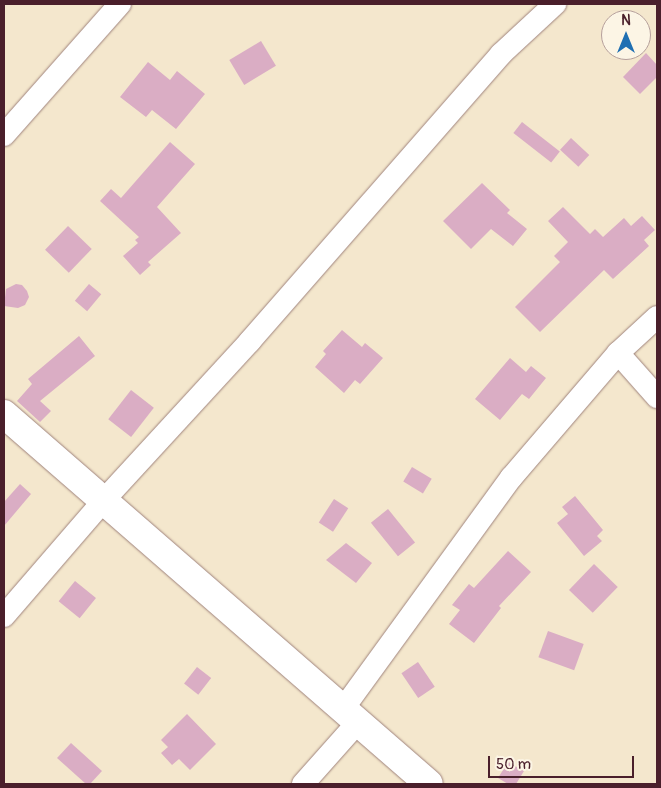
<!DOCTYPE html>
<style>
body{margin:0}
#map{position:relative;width:661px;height:788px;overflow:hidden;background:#f4e7cd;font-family:Pangolin,sans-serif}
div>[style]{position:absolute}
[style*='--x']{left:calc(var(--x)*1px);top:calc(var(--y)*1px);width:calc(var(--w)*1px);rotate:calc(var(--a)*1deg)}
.building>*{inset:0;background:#daadc4;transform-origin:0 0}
.roads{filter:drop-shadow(0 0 1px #9f837c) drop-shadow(0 0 1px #9f837c)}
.minor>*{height:22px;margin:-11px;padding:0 11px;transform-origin:11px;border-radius:11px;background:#fff}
.major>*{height:28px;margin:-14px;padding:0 14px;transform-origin:14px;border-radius:14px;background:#fff}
span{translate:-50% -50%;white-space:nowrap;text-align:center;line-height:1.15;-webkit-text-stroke:5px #fcf5e5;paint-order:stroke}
.frame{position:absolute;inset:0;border:5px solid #4a1f2b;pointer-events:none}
.north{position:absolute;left:601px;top:10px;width:50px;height:50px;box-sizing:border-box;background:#fcf5e5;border:1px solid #b59f9b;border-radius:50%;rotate:0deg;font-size:14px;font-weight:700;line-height:20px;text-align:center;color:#4a1f2b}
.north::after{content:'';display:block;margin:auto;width:18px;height:22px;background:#1f6fb2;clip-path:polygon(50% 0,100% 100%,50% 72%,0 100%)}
.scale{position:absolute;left:488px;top:756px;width:146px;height:22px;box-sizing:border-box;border:2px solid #4a1f2b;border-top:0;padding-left:6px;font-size:15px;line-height:18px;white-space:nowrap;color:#4a1f2b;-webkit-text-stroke:4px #fcf5e5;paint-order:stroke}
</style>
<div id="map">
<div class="building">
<div style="left:261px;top:41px;width:29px;height:37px;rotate:59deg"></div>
<div style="clip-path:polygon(646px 53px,657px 65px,657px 77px,640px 94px,623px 77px)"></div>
<div style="clip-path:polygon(148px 62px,170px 80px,177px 71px,205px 94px,176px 129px,152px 110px,146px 117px,120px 97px)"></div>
<div style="left:522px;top:122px;width:48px;height:14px;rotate:38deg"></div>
<div style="left:571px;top:138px;width:25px;height:16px;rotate:43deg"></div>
<div style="clip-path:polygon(170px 142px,195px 164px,157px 207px,181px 233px,148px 262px,151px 265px,140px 275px,123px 256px,138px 243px,135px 240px,139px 237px,100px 201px,111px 189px,121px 198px)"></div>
<div style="clip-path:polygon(482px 183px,510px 210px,507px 213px,527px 229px,513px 246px,491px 229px,471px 249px,443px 221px)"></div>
<div style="clip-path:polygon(563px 207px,590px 234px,595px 229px,603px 237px,624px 218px,631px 226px,642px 216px,655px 230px,644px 240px,649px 246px,613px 279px,604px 270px,540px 332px,515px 307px,560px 262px,554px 256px,568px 242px,548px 221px)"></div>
<div style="left:68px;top:226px;width:33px;height:33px;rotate:44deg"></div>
<div style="clip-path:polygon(16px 284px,22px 285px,27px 291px,29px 297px,25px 305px,18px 308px,4px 306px,6px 289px)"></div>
<div style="left:89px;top:284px;width:16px;height:22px;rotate:40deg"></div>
<div style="clip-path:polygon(342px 330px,362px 347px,365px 343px,383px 358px,360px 384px,355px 380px,344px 393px,315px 367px,326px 354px,323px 351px)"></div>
<div style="clip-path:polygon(79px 336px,95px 356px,40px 401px,51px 411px,40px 422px,17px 401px,32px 384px,28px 379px)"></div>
<div style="clip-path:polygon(510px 358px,526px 372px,531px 366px,546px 378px,529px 399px,522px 394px,500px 420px,475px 399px)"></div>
<div style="left:131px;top:390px;width:29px;height:37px;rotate:38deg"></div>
<div style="left:412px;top:467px;width:23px;height:17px;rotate:31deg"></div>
<div style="clip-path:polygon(20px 484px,31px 494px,4px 526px,4px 502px)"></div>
<div style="clip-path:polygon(575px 496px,603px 530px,597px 536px,602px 541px,584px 556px,557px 523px,568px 514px,562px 507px)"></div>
<div style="left:334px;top:499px;width:17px;height:28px;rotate:33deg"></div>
<div style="left:388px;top:509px;width:43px;height:22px;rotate:51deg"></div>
<div style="clip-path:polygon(346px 543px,372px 563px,356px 583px,326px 560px)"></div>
<div style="clip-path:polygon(508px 551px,531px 572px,499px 606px,501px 608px,474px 643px,449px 624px,460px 610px,452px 605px,469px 584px,474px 588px)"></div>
<div style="left:594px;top:564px;width:33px;height:36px;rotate:44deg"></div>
<div style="left:75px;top:581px;width:27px;height:26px;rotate:39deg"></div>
<div style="left:548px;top:631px;width:38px;height:28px;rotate:20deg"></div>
<div style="left:418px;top:662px;width:30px;height:20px;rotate:56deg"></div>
<div style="left:197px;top:667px;width:18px;height:21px;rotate:38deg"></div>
<div style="clip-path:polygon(187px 714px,216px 744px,190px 770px,179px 759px,172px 765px,161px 753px,168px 747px,161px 740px)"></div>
<div style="clip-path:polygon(71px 743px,102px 771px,90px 784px,86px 784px,57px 758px)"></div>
<div style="clip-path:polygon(508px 762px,524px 771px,516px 784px,508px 784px,498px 778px)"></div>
</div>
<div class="roads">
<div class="minor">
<div style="--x:4;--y:135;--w:175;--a:-48.5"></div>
<div style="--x:618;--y:353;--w:59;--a:48.4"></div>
<div style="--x:4;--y:616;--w:153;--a:-49.2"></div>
<div style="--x:104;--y:500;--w:216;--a:-47.4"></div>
<div style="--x:250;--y:341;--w:381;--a:-48.8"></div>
<div style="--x:501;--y:54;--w:74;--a:-42.8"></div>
<div style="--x:343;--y:709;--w:286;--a:-54"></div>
<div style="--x:511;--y:478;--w:165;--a:-49.4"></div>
<div style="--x:618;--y:353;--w:53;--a:-42.7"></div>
<div style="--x:303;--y:784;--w:83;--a:-48.4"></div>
</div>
<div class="major">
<div style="--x:4;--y:414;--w:563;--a:41.04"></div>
</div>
</div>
<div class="frame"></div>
<div class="north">N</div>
<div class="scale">50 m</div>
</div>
